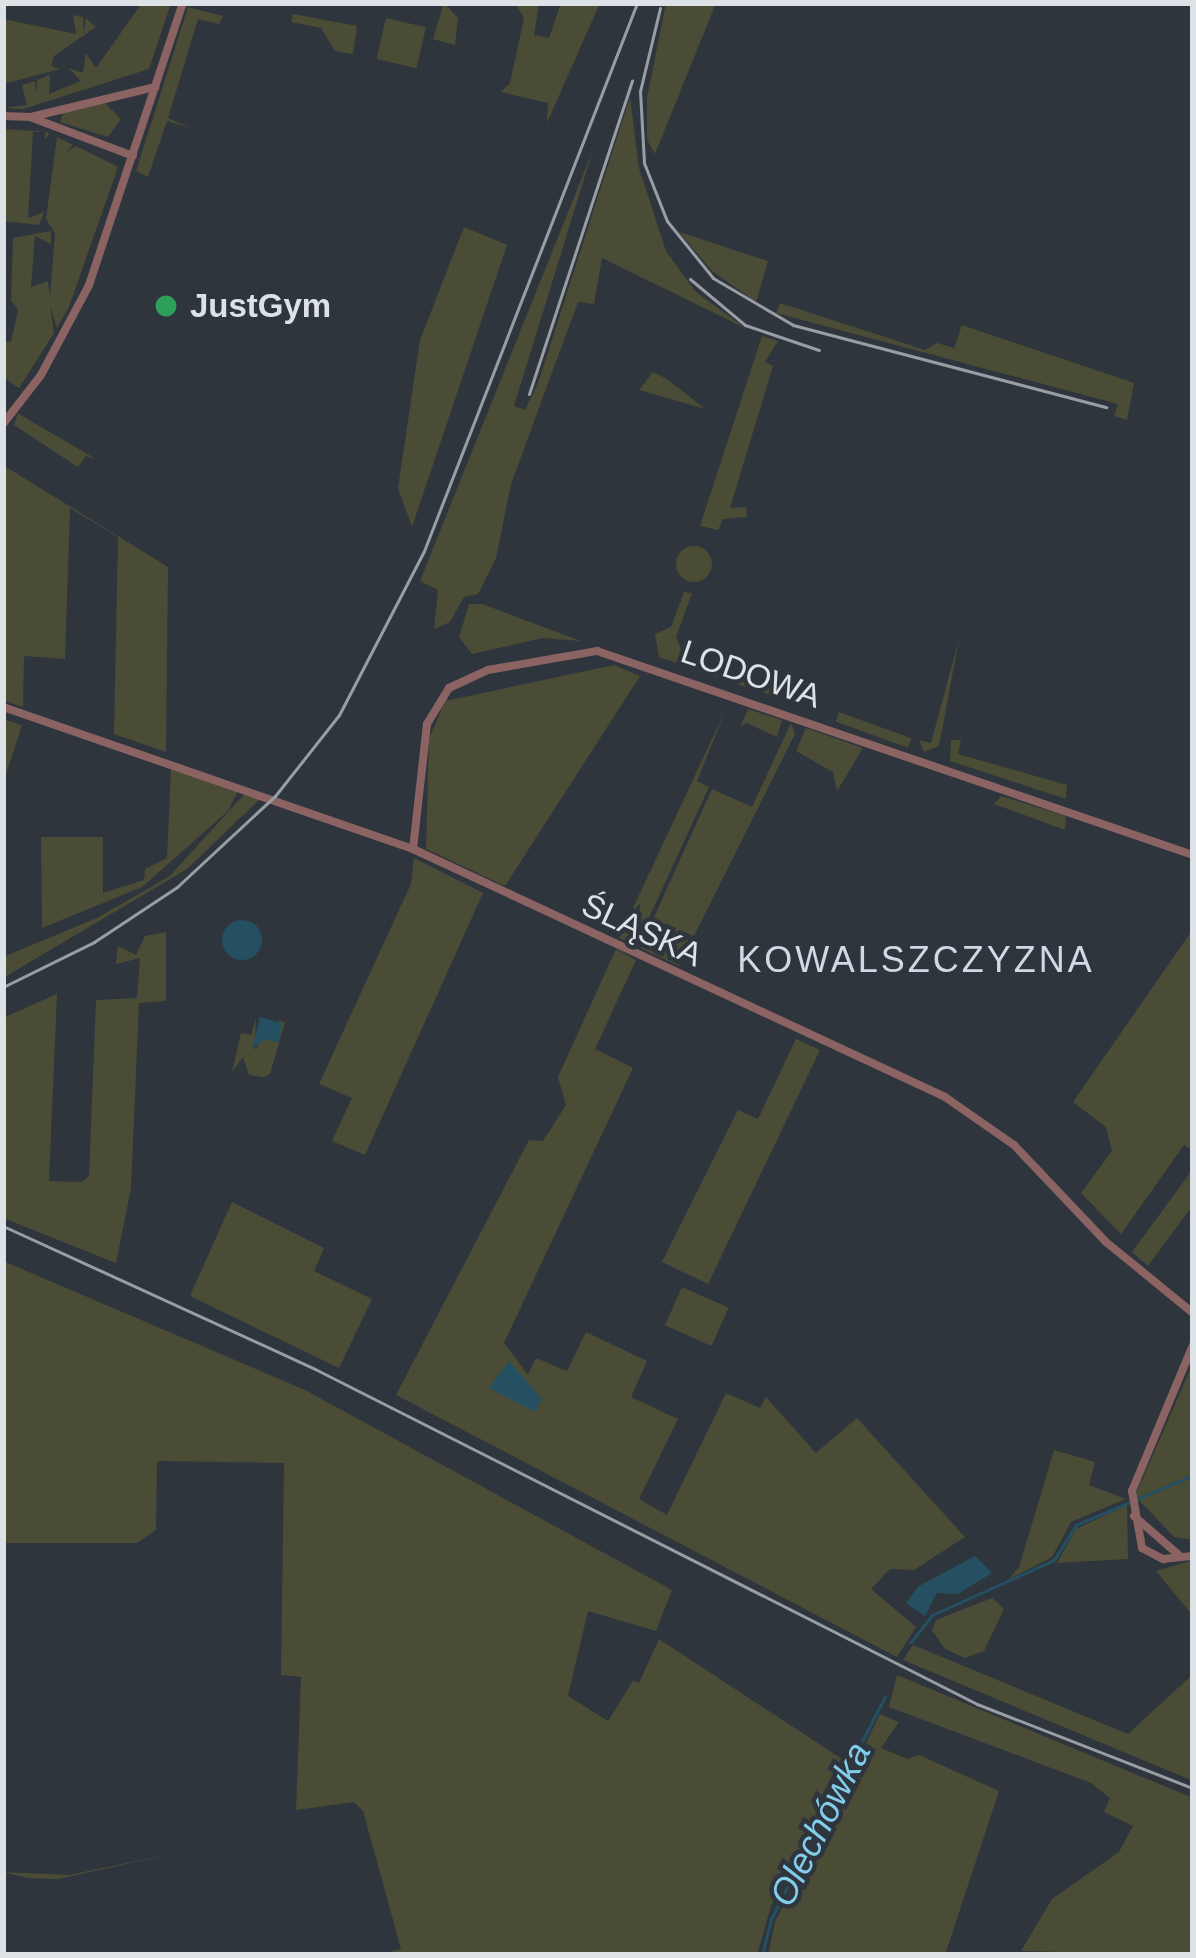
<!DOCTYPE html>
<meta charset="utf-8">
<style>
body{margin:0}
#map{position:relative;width:1196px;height:1958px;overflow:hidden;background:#2e353d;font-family:Arial,sans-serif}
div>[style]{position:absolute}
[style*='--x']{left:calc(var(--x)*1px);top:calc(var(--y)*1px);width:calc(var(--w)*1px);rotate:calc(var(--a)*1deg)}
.green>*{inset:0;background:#4b4c36;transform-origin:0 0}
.round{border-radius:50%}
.water>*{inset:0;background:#245061}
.stream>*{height:3px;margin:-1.5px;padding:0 1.5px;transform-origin:1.5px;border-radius:1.5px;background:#245061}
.tertiary>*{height:8px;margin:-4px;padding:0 4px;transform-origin:4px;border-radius:4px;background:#8b6362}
.rail>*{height:3px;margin:-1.5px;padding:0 1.5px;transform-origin:1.5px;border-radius:1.5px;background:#989ea4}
.dots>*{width:33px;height:33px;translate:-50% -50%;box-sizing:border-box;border:6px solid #2e353d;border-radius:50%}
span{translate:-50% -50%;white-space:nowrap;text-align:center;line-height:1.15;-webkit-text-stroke:9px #2e353d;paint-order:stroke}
.poi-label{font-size:33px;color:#dde2e7;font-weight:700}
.left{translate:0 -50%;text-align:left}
.street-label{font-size:33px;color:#dde2e7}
.neighbourhood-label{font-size:36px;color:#d0dae4;letter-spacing:3px}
.water-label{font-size:36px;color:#83cdec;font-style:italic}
.frame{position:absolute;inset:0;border:6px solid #dde2e7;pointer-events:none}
</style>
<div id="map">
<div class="green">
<div style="clip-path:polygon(142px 3px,171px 3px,149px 69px,23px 109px,3px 108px,27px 105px,22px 85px,35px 81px,37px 95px,37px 80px,50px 75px,49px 94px,81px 81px,69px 68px,83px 73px,86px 53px,96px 68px)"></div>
<div style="clip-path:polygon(444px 3px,458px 18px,455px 45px,433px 39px)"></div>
<div style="clip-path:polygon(515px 3px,539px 3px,534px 35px,549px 38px,561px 3px,600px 3px,547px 123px,548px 103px,501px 92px,510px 83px,524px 18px)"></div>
<div style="clip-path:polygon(666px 3px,716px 3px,655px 154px,647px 140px,647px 98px)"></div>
<div style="clip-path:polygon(188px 7px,223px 16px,219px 24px,198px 19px,168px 118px,191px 128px,167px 121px,148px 177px,136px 171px)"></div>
<div style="clip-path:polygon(293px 14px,357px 26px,353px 54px,335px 51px,321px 28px,291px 22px)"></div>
<div style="clip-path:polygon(73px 15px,83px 17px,84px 35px,86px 18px,96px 27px,54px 56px,51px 66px,60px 69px,3px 84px,3px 19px,76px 34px)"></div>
<div style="left:386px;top:18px;width:41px;height:42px;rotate:13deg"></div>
<div style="clip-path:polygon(630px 97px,639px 168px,666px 251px,696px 292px,745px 328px,602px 258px,594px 304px,578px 302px,511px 484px,496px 558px,478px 594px,464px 597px,450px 622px,434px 629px,438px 590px,420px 581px,593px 150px,514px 406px,525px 410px,538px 383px)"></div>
<div style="clip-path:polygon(103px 101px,121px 119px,108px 137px,60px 122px,63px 113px)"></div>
<div style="clip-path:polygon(5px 129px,47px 132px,49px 134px,45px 140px,45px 132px,33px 132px,28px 218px,44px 212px,39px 225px,3px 221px)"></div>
<div style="clip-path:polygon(57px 137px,73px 145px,66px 152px,76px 146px,118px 167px,69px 307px,57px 328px,50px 306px,54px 333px,19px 388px,3px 377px,3px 341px,11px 342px,18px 310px,11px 300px,13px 238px,51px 231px,51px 244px,35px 236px,31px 287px,48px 281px,50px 298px,55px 233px,46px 219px)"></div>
<div style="clip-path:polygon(464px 227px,507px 245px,412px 527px,398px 488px,420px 340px)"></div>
<div style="clip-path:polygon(679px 232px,768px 261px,756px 302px,712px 271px)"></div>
<div style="clip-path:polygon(780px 303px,925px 350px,937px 343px,954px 348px,962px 325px,1134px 383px,1127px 420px,1114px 416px,1118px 404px,776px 313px)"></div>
<div style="clip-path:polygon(762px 336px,778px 341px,765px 362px,773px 366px,730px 508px,746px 507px,747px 517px,723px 519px,718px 530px,700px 526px)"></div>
<div style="clip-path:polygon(653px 372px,667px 379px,705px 409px,639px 390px)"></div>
<div style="clip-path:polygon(18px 413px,24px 417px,96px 459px,86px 456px,78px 467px,14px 425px)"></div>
<div style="clip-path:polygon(3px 465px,168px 567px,166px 752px,114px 734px,118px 537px,70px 508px,65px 659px,24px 656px,23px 707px,3px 700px)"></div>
<div class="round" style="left:676px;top:546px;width:36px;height:36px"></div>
<div style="clip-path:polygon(684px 592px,692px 593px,676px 637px,685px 659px,780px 692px,776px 697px,659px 657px,655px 634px,671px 627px)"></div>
<div style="clip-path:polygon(469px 604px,482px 604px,581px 641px,543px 638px,472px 654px,459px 637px)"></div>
<div style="clip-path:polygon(959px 639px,939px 746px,924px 752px,919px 740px,931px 743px)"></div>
<div style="clip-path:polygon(614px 665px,640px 676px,505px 886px,426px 849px,429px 739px,445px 701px)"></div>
<div style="clip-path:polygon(726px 709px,697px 781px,709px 787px,636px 946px,619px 938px)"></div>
<div style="clip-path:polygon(748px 709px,782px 720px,777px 737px,747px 723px,740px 727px)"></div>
<div style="left:839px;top:712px;width:77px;height:10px;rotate:20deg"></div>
<div style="left:3px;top:719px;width:20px;height:226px;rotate:18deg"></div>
<div style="clip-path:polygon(791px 723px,795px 734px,679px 966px,640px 948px,712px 789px,752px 807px)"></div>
<div style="clip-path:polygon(806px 728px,863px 748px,837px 791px,833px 772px,796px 751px)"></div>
<div style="clip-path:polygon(951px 740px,961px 740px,958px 754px,1067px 785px,1066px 799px,950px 761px)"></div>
<div style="clip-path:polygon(171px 768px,239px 789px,228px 811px,142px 887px,42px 928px,41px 837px,103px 837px,103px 893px,144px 880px,145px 869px,167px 858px)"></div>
<div style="clip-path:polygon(246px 792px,262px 797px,187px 869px,3px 978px,3px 957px,97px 918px,170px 876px)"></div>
<div style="clip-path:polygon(1001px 796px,1066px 816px,1065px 830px,994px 804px)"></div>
<div style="clip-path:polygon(414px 858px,483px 893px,365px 1155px,332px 1141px,352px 1098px,319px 1084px,411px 884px)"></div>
<div style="clip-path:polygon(1193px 929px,1193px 1151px,1184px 1145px,1121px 1234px,1081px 1193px,1112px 1151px,1106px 1127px,1073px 1102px)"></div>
<div style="clip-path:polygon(166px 932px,166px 1001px,139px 1003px,131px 1188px,116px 1263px,3px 1218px,3px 1018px,57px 994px,49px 1181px,82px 1182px,89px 1176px,96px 1000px,137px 998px,140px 958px,116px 964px,118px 946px,136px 955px,145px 936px)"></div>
<div style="clip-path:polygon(616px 949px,636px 960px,595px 1049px,633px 1068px,504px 1343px,528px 1375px,536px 1358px,567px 1371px,586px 1332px,647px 1361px,631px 1397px,678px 1419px,639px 1499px,667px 1515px,726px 1393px,760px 1408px,766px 1397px,816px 1453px,857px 1418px,965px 1537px,914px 1570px,890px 1569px,871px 1589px,916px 1627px,897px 1657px,396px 1395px,529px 1140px,543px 1141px,566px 1105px,558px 1077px)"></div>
<div style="clip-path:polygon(256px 1018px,255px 1050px,262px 1039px,279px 1042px,279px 1020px,285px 1022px,270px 1074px,264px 1077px,249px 1075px,243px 1057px,232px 1072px,241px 1033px,251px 1035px)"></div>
<div style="clip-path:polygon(796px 1039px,820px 1050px,708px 1284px,662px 1262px,738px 1110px,758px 1119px)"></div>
<div style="clip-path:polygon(1193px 1169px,1193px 1205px,1148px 1266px,1132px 1252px)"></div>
<div style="clip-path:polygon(232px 1202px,324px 1248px,314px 1271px,372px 1299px,339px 1368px,190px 1296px)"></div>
<div style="clip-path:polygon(3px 1261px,305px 1390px,672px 1590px,656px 1631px,588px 1611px,568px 1696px,608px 1721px,633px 1681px,639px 1683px,659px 1639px,848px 1763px,771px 1906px,757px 1955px,378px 1955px,401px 1949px,363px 1811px,354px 1802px,296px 1810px,301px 1677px,281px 1675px,284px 1463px,157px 1461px,156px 1530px,137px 1543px,3px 1543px)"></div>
<div style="left:682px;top:1287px;width:51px;height:42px;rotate:24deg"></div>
<div style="clip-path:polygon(1193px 1363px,1193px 1540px,1174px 1537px,1135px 1496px)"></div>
<div style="clip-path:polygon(1054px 1450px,1095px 1462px,1089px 1485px,1126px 1499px,1071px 1522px,1052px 1557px,1009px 1579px,1019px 1567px)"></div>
<div style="clip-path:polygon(1127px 1505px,1128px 1559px,1057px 1563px,1076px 1529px)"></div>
<div style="clip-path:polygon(1193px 1560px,1193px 1616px,1156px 1571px)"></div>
<div style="clip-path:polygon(992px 1598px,1004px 1609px,984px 1651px,965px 1658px,945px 1649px,932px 1630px,936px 1620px)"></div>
<div style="clip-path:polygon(913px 1645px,1128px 1734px,1193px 1674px,1193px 1781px,903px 1660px)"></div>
<div style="clip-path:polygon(897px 1675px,1193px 1798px,1193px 1955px,1021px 1951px,1052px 1899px,1119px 1852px,1133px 1826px,1104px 1812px,1110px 1798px,1091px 1783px,889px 1707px)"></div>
<div style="clip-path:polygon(880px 1714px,899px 1722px,881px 1748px,908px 1759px,919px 1755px,999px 1791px,945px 1955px,768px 1955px,775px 1922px,859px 1759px,869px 1755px,864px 1747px)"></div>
<div style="clip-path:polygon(185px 1851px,58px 1879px,27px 1878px,3px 1872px,69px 1875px)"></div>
</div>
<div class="water">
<div class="round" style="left:222px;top:920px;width:40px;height:40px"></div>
<div style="clip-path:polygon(260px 1017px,282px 1023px,279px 1042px,264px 1039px,252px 1049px)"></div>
<div style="clip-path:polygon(509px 1361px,542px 1399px,535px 1412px,489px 1388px)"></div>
<div style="clip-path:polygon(975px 1556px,992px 1573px,958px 1594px,937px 1593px,925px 1616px,906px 1603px,919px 1586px)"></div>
</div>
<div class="stream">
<div style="--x:911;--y:1642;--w:34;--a:-52"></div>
<div style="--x:932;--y:1615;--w:134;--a:-24.3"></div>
<div style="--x:1054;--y:1560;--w:41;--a:-57.8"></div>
<div style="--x:1076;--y:1525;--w:127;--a:-23.1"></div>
<div style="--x:762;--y:1955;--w:37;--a:-76"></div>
<div style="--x:771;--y:1919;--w:250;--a:-62.9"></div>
</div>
<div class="tertiary">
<div style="--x:3;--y:116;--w:27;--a:2"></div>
<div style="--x:30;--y:117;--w:110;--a:20.7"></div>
<div style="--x:31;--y:117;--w:128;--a:-13.6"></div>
<div style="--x:3;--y:424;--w:62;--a:-52.2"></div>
<div style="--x:41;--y:375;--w:102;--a:-61.9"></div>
<div style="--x:89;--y:285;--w:297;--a:-71.6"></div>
<div style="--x:3;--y:707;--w:434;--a:19.1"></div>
<div style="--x:413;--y:849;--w:587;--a:24.99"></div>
<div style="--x:945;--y:1097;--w:84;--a:34.8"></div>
<div style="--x:1014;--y:1145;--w:134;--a:46.5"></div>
<div style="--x:1106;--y:1242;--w:112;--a:39.2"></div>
<div style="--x:413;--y:849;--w:126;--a:-83.6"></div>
<div style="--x:427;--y:724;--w:42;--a:-58.6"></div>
<div style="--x:449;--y:688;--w:43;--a:-24.8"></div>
<div style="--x:488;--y:670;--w:111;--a:-9.9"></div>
<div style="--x:597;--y:651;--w:630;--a:18.9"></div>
<div style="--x:1193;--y:1345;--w:158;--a:112.7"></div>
<div style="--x:1132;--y:1491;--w:58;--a:80"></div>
<div style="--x:1142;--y:1548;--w:24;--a:28"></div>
<div style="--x:1163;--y:1559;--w:30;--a:-6"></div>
<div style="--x:1134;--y:1516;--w:62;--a:41.1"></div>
</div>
<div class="rail">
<div style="--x:660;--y:8;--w:85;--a:103.5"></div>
<div style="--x:640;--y:91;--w:72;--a:86.8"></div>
<div style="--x:644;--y:163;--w:62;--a:68.4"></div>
<div style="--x:667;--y:221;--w:73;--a:51.1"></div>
<div style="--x:713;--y:278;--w:93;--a:30.4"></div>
<div style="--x:793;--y:325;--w:324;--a:14.7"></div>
<div style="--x:690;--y:279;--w:72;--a:39.9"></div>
<div style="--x:745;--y:325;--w:78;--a:18.7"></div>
<div style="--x:529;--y:394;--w:330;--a:-71.8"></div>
<div style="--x:3;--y:987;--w:102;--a:-26.3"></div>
<div style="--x:94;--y:942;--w:100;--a:-33.5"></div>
<div style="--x:177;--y:887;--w:134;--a:-42.9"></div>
<div style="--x:275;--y:796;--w:103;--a:-51.7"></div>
<div style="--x:339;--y:715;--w:185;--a:-62.6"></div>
<div style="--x:424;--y:551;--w:588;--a:-68.76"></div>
<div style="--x:3;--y:1226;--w:343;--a:24.6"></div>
<div style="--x:315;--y:1369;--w:742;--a:26.84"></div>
<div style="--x:977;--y:1704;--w:232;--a:21.3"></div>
</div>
<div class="dots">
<div style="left:166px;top:306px;background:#2e9e5b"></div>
</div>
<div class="poi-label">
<span class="left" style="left:190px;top:306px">JustGym</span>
</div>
<div class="street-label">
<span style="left:751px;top:674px;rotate:19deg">LODOWA</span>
<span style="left:642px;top:930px;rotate:25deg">ŚLĄSKA</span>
</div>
<div class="neighbourhood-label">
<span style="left:916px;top:960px">KOWALSZCZYZNA</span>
</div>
<div class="water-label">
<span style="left:820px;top:1824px;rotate:-63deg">Olechówka</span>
</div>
<div class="frame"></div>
</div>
